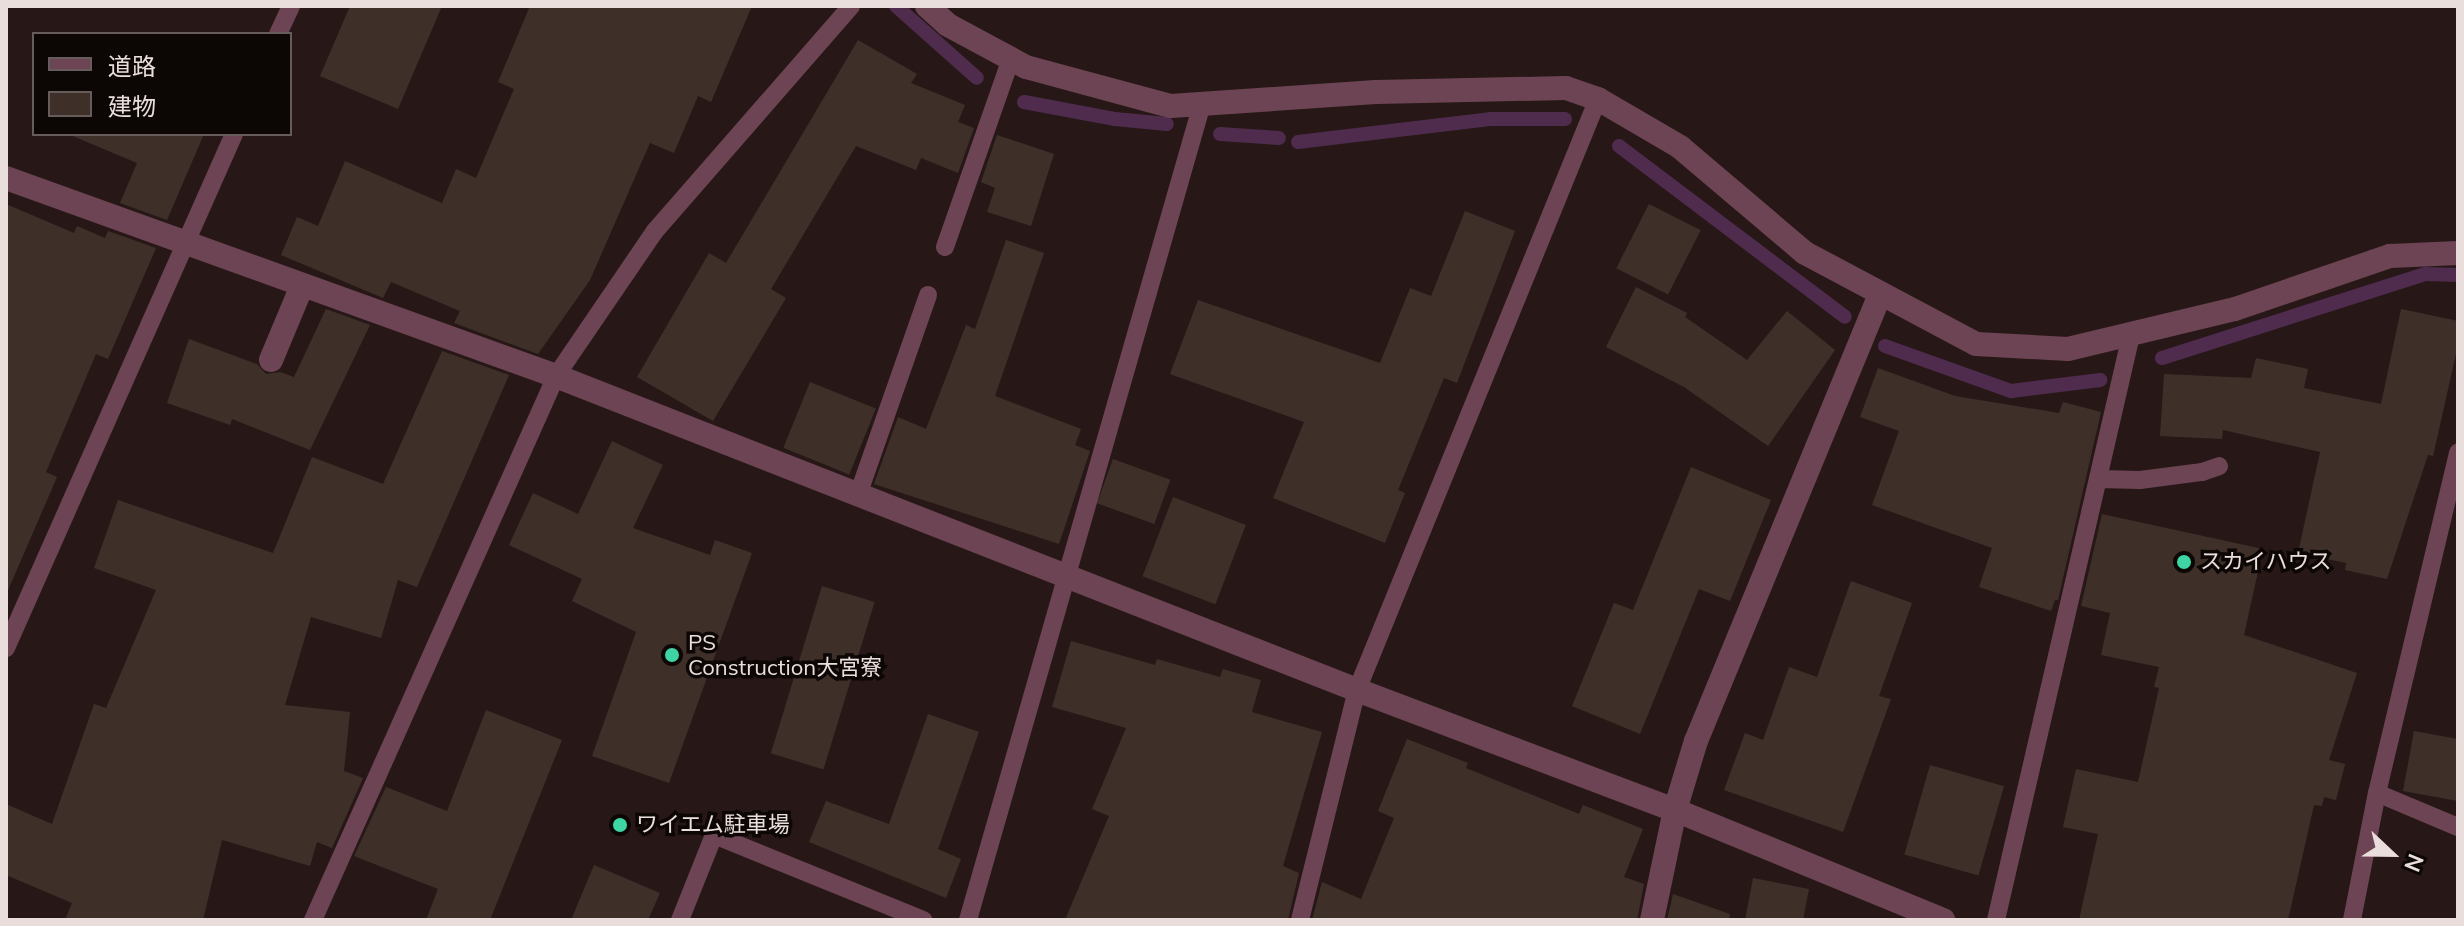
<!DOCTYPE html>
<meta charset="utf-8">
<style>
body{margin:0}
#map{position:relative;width:2464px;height:926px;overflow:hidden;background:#271817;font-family:Mulish,"Noto Sans JP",sans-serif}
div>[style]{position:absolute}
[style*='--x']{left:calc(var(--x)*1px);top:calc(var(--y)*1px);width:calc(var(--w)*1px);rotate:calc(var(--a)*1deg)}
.stream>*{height:14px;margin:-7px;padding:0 7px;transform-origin:7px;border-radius:7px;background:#4f2c4e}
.building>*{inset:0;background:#3e3028;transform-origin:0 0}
.service>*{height:18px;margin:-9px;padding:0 9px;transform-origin:9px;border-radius:9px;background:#6d4453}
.minor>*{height:24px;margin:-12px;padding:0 12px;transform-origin:12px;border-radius:12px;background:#6d4453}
.dots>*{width:22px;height:22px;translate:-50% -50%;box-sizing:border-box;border:4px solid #0c0605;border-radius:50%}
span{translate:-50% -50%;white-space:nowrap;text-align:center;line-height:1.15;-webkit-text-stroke:7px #0c0605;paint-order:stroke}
.poi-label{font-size:22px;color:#eadedd}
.left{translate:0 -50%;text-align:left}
.frame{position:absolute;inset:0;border:8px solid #eadedd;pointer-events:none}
.legend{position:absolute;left:32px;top:32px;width:260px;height:104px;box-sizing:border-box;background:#0c0605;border:2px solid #655c5b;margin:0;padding:10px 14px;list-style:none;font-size:24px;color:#eadedd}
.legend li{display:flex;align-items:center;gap:16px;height:40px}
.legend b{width:40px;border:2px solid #655c5b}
.north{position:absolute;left:2352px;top:814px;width:80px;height:80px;-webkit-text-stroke:6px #0c0605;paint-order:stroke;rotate:112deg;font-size:22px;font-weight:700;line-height:32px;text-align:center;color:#eadedd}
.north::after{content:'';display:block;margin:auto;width:28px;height:36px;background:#eadedd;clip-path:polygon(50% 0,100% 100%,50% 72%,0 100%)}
</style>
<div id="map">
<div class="stream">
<div style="--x:896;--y:6;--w:108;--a:41.6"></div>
<div style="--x:1024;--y:102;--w:93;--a:10.6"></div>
<div style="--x:1115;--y:119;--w:52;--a:5.5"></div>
<div style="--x:1220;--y:134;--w:59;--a:3.9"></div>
<div style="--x:1298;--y:142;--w:193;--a:-6.8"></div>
<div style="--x:1490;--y:119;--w:75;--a:0"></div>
<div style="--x:1619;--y:146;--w:283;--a:37.1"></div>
<div style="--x:1885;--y:346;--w:134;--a:19.7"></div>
<div style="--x:2011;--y:391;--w:90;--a:-7"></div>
<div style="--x:2162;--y:358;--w:277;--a:-17.7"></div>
<div style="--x:2426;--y:274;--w:32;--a:2"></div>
</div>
<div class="building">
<div style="clip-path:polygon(350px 6px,442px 6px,398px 109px,320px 76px)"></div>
<div style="clip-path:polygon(530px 6px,752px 6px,711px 102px,698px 96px,674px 153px,650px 143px,590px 280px,538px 354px,454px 323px,460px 311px,391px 282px,383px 298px,281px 255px,297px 217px,318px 226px,345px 161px,442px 203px,456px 169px,476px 178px,514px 89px,498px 82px)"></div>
<div style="clip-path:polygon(858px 40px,917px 74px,911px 83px,965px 105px,958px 122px,974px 128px,958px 173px,921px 158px,916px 170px,856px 146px,771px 289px,786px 298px,713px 421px,637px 377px,709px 253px,726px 263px)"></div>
<div style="clip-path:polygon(68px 134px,204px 134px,167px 220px,120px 203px,137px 163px)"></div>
<div style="clip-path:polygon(997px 135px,1054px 154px,1031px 226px,987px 212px,995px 188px,981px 182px)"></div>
<div style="clip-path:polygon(6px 204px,74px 233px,77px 226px,105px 238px,108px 231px,156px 248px,108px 359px,96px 354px,46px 472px,57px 477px,6px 595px)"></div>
<div style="left:1649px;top:204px;width:58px;height:72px;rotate:27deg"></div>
<div style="clip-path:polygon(1465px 211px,1515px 231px,1457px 383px,1444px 378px,1398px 490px,1405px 493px,1385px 543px,1273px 498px,1304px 422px,1170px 374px,1198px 300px,1380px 363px,1410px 288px,1431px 296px)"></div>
<div style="clip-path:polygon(1006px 240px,1044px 253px,995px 396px,1081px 429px,1075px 445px,1090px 451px,1059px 544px,874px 484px,898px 417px,926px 429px,966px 325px,975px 329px)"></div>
<div style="clip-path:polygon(1636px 287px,1687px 313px,1685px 317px,1747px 360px,1787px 311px,1835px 350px,1768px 446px,1684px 387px,1606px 347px)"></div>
<div style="clip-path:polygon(326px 309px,370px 325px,310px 450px,232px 419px,230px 425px,167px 403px,189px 339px,257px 364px,266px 374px,280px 372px,294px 377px)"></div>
<div style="clip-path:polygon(2401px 309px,2458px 321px,2458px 345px,2433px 456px,2428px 455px,2387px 579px,2345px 570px,2346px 563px,2298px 553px,2320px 452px,2223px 430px,2222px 439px,2160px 436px,2164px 374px,2251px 378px,2256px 358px,2308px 369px,2304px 388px,2381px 404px)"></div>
<div style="clip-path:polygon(442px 351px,509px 375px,417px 587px,398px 580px,381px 638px,311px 617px,285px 705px,350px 712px,344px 771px,363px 778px,332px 848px,317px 842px,310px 866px,222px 840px,203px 920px,65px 920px,72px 903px,6px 875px,6px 804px,52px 824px,94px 704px,106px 708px,156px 590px,94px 568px,118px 500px,273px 553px,312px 457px,383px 484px)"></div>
<div style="clip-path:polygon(1878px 368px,1955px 396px,2059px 413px,2063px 402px,2101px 412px,2058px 600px,2055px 600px,2051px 611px,1979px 587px,1992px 548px,1872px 505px,1899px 431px,1860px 417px)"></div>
<div style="left:810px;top:382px;width:71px;height:71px;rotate:22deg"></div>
<div style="clip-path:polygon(612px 441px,663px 465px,633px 528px,710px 555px,715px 540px,752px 553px,669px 783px,592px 756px,636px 632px,572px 601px,582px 579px,509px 545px,533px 493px,578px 514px)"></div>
<div style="left:1113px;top:459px;width:61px;height:47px;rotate:20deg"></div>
<div style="clip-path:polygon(1691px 467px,1771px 500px,1730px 601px,1699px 589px,1640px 734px,1572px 706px,1614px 603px,1633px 610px)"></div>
<div style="left:1173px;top:497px;width:78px;height:85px;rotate:21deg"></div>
<div style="clip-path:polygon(2102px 514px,2263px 549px,2244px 635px,2357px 673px,2329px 760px,2345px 764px,2336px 800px,2324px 797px,2322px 806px,2314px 805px,2288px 920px,2079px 920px,2098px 834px,2063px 827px,2076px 769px,2138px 782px,2159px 688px,2154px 687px,2159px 667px,2101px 655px,2110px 613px,2081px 606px)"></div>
<div style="clip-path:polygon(1851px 581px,1912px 603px,1879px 696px,1891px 699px,1843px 832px,1724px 790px,1745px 733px,1763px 740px,1789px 667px,1817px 677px)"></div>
<div style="left:822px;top:586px;width:55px;height:175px;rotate:17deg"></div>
<div style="clip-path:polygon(1071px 641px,1155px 665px,1157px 659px,1220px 677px,1223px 669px,1261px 680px,1252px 712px,1322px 732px,1283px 866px,1299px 873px,1288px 920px,1065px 920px,1109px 816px,1092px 809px,1126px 728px,1052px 707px)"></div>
<div style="clip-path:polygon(486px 710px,562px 740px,490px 920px,426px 920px,438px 889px,354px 856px,386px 787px,447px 811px)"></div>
<div style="clip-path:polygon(928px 714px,979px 732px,938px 849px,961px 859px,946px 898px,809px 842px,826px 801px,889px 824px)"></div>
<div style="clip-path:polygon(2414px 731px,2458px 739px,2458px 801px,2403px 791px)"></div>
<div style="clip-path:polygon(1407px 739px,1468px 763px,1466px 768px,1579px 814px,1583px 805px,1643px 829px,1624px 877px,1644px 884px,1637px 920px,1312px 920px,1322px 882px,1361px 899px,1394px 818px,1378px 811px)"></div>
<div style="left:1930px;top:765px;width:77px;height:93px;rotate:16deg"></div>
<div style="clip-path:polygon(594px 865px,660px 893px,648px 920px,571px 920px)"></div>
<div style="clip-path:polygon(1753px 878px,1809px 889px,1803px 920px,1745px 920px)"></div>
<div style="clip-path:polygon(1673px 894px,1730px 914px,1729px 920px,1667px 920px)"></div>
</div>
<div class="service">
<div style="--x:278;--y:34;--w:31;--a:-65"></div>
<div style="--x:945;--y:247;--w:199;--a:-70.7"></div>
<div style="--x:2098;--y:479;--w:42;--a:1.4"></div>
<div style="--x:2140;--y:480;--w:63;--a:-7.4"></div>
<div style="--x:2202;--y:472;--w:18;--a:-19"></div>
<div style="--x:858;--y:495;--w:212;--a:-70.7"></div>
<div style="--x:6;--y:648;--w:562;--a:-66.08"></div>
<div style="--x:2377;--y:793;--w:88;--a:22.8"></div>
<div style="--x:313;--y:920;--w:596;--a:-65.93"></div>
<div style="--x:556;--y:376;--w:176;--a:-55.7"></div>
<div style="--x:655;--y:231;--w:298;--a:-48.9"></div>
<div style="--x:680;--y:920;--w:92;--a:-68.2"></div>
<div style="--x:714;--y:835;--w:226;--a:22.1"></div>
<div style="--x:968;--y:920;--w:849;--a:-74"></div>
<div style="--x:1300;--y:920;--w:237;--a:-76.1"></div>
<div style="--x:1357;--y:690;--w:638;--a:-67.82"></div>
<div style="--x:1996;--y:920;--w:604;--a:-77"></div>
<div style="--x:2352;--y:920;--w:129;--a:-78.9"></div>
<div style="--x:2377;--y:793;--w:350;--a:-76.6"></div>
</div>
<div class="minor">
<div style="--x:927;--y:6;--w:28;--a:42"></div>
<div style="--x:948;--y:25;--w:89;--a:28.3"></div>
<div style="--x:1026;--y:67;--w:150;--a:15.1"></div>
<div style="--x:1171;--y:106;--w:205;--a:-3.9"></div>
<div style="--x:1376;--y:92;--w:190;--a:-1.2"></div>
<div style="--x:1566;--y:88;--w:34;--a:19"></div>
<div style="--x:1598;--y:99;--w:95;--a:30.3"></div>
<div style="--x:1680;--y:147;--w:164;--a:40.3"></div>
<div style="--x:1805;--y:253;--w:194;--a:28"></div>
<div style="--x:1976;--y:344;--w:92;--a:3.1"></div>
<div style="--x:2068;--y:349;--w:172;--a:-13.5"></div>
<div style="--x:2235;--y:309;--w:164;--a:-18.9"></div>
<div style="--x:2390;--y:256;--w:68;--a:-2.5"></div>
<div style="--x:6;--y:178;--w:585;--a:19.8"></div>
<div style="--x:556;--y:376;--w:860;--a:21.41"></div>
<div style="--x:1357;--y:690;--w:340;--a:20.7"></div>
<div style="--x:1675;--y:810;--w:290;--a:22.3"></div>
<div style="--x:271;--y:360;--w:80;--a:-67.3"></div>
<div style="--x:1652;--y:920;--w:112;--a:-78.2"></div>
<div style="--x:1675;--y:810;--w:72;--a:-73.1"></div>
<div style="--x:1696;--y:741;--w:483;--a:-67.6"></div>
</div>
<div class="dots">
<div style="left:2184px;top:562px;background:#3ed4a3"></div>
<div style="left:672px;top:655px;background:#3ed4a3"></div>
<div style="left:620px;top:825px;background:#3ed4a3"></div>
</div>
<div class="poi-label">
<span class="left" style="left:2200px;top:562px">スカイハウス</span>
<span class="left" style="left:688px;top:655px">PS<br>Construction大宮寮</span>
<span class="left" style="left:636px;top:825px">ワイエム駐車場</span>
</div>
<div class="frame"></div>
<ul class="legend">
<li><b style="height:10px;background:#6d4453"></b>道路</li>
<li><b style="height:22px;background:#3e3028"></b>建物</li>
</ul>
<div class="north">N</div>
</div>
